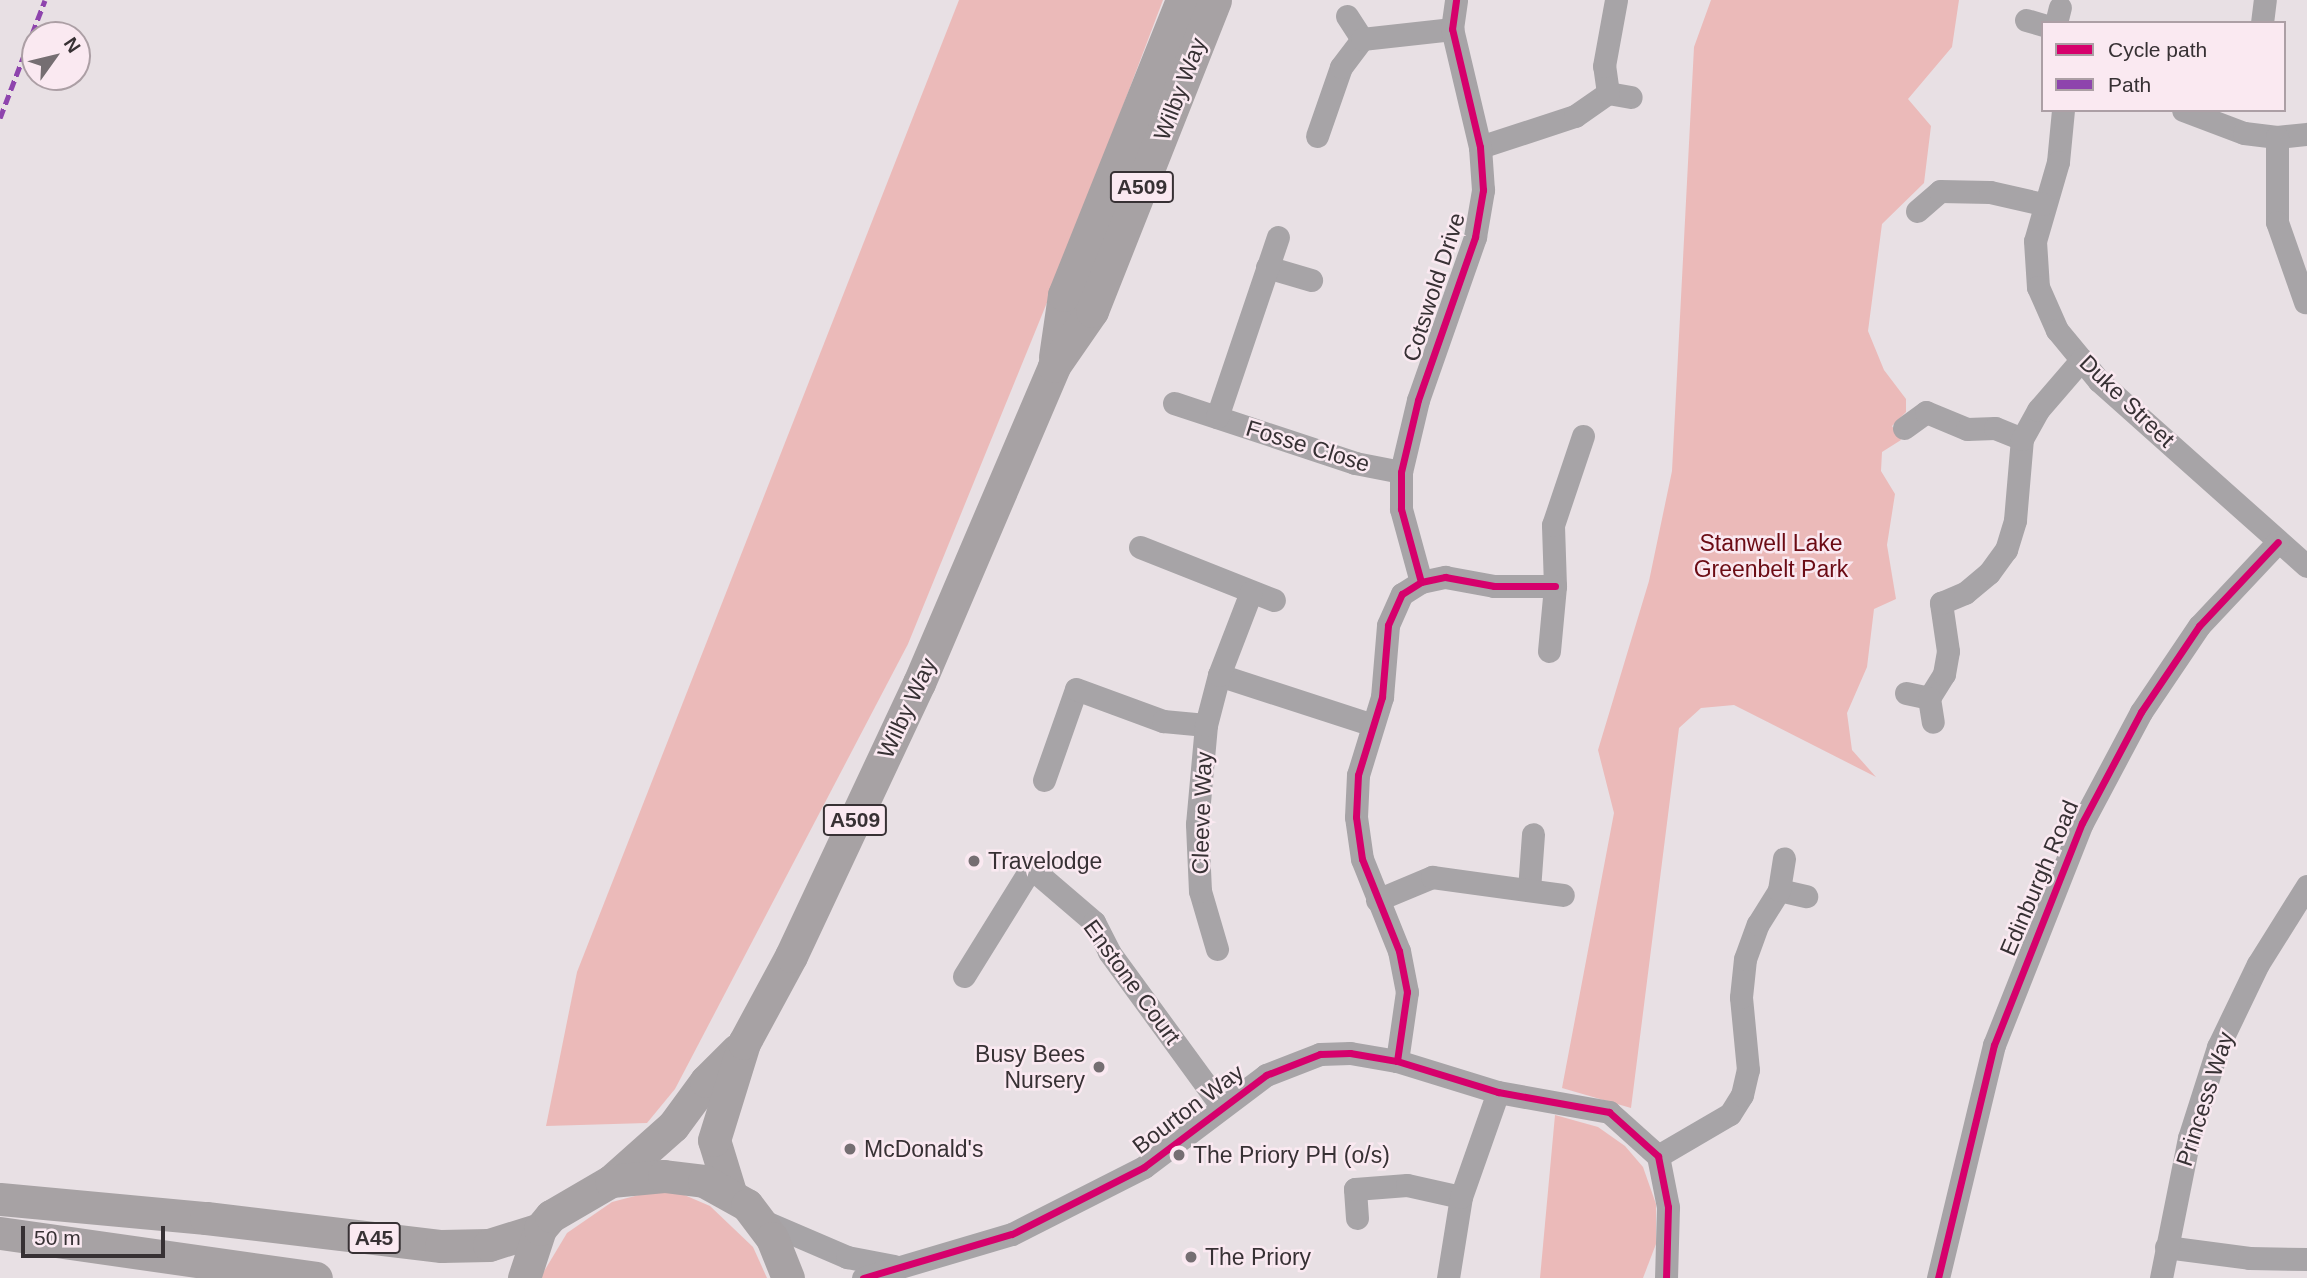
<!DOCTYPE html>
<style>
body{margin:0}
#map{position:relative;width:2307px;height:1278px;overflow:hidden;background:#e8e0e4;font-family:Arial,sans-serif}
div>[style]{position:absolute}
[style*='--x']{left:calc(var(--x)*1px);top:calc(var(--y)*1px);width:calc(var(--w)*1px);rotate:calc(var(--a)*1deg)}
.green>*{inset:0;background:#ebbab9}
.minor>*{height:23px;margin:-11.5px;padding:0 11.5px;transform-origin:11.5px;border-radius:11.5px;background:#a7a4a7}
.highway>*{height:33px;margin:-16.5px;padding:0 16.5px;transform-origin:16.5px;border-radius:16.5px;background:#a7a2a4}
.quiet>*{height:5px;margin-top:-2.5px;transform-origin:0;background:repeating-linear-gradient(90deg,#8e44ad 0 10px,transparent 0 15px)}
.cycleway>*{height:7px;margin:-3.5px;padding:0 3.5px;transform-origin:3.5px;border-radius:3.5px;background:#d6006c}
.dots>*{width:19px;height:19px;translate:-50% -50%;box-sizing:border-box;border:4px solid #fae9f1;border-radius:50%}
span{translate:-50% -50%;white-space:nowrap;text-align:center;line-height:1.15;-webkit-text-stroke:5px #fae9f1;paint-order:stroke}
.shield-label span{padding:2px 5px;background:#fae9f1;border:2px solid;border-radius:5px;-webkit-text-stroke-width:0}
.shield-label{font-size:21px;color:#373134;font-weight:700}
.street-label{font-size:23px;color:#373134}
.park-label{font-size:23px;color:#6b0b14}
.poi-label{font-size:23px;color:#373134}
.left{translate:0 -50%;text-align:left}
.right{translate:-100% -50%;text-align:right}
.legend{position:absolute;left:2041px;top:21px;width:245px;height:91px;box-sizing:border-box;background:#fae9f1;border:2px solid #ac9fa5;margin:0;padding:9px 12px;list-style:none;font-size:21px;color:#373134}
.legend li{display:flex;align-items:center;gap:14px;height:35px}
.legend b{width:35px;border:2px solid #ac9fa5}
.north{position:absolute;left:21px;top:21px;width:70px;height:70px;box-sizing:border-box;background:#fae9f1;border:2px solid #ac9fa5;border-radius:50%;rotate:56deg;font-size:19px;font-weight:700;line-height:28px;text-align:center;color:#373134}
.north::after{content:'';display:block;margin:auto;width:24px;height:32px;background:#756e72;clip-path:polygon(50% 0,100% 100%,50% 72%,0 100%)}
.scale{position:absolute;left:21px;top:1226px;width:144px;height:32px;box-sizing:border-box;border:4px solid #373134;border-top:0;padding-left:9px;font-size:21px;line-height:24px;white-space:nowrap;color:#373134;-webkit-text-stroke:5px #fae9f1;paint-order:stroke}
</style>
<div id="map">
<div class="green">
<div style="clip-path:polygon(959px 0,1163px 0,1070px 246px,908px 644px,675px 1089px,647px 1123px,546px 1126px,577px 972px)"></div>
<div style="clip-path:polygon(1711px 0,1959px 0,1952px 47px,1908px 99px,1931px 126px,1924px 183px,1882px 224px,1868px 331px,1884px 370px,1906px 399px,1906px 412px,1892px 426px,1901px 440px,1882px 452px,1881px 471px,1895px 494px,1887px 545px,1896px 599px,1874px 609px,1867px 667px,1847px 713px,1852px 750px,1876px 777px,1734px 705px,1701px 708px,1679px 728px,1631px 1108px,1562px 1088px,1614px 813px,1598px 750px,1649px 581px,1672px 471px,1694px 47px)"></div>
<div style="clip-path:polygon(1555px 1115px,1598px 1127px,1625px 1146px,1643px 1167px,1656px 1204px,1656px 1244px,1643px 1278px,1540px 1278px)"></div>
<div style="clip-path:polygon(654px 1191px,682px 1194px,710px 1206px,753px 1247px,767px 1278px,540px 1278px,567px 1233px,612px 1202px)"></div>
</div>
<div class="minor">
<div style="--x:1347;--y:16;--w:27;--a:57"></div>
<div style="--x:2026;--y:20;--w:18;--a:16"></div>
<div style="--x:2056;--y:23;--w:16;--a:-76"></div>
<div style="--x:2262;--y:23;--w:23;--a:-83"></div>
<div style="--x:1608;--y:93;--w:23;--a:10"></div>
<div style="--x:2063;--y:110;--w:52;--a:95.5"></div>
<div style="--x:2058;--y:162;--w:82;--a:106.2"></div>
<div style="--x:2035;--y:241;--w:46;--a:86.3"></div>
<div style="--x:2038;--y:287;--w:47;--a:66.2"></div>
<div style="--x:2057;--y:330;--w:66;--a:50.5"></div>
<div style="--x:2099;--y:381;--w:278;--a:41.7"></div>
<div style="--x:2183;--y:110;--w:65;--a:20.7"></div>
<div style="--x:2244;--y:133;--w:33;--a:7"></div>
<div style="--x:2277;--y:137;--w:30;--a:-6"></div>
<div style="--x:1317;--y:136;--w:73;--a:-70.8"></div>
<div style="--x:1341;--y:67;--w:35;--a:-53"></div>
<div style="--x:1362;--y:39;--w:91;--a:-6.3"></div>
<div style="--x:2277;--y:137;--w:85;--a:90"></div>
<div style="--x:2277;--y:222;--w:85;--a:70.7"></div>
<div style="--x:1480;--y:147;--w:100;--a:-18.1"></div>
<div style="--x:1575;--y:116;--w:40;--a:-34.9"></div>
<div style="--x:1608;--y:93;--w:27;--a:-98"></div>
<div style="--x:1604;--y:66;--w:67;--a:-79.7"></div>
<div style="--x:1917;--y:211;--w:30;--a:-41"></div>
<div style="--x:1940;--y:191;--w:50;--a:1.1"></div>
<div style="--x:1990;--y:192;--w:54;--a:12.8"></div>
<div style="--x:1267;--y:267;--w:46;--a:16.5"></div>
<div style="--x:1174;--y:403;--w:191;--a:18.3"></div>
<div style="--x:1355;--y:463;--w:47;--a:11.1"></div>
<div style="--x:1217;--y:417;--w:190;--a:-71.3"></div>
<div style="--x:1904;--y:428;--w:27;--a:-36"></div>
<div style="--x:1926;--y:412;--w:44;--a:22.5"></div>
<div style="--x:1967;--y:429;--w:28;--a:-2"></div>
<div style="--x:1995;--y:428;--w:29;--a:22"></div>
<div style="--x:1140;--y:547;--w:144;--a:21.6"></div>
<div style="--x:1421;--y:582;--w:76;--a:-105.3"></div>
<div style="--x:1401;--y:509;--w:37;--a:-90"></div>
<div style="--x:1401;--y:472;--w:74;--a:-76.7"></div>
<div style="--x:1418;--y:400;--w:173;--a:-70.7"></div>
<div style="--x:1475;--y:237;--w:48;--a:-80.3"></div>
<div style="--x:1483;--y:190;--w:43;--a:-94"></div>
<div style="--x:1480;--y:147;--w:121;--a:-103.3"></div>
<div style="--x:1452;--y:29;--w:29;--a:-82"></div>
<div style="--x:1549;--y:651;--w:65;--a:-84.7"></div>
<div style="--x:1555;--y:586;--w:61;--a:-91.9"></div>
<div style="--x:1553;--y:525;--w:94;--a:-71.4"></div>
<div style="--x:1219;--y:675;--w:159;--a:18"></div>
<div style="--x:1906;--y:693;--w:24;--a:12"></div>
<div style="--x:1929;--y:698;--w:28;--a:-58"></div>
<div style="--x:1944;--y:674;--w:23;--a:-80"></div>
<div style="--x:1948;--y:651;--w:49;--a:-98.3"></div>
<div style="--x:1941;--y:603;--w:26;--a:-23"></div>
<div style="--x:1965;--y:593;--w:31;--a:-40"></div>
<div style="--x:1989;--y:573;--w:29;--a:-54"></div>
<div style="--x:2006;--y:550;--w:31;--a:-73"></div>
<div style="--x:2015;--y:520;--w:81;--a:-85.1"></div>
<div style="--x:2022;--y:439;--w:33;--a:-61"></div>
<div style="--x:2038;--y:410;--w:67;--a:-49.2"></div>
<div style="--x:1929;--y:698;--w:24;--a:81"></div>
<div style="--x:1044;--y:780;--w:96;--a:-70.6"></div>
<div style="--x:1076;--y:689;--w:93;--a:20.2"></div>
<div style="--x:1163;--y:721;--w:43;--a:5.3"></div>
<div style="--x:1529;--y:890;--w:56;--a:-85.9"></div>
<div style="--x:1779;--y:890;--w:28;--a:13"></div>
<div style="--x:1377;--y:900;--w:60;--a:-22.7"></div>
<div style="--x:1432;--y:877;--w:132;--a:7.8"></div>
<div style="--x:1217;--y:949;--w:60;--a:-106.3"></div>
<div style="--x:1200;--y:891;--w:67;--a:-92.6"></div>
<div style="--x:1197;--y:824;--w:99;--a:-84.8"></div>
<div style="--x:1206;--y:725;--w:52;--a:-75.4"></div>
<div style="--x:1219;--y:675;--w:89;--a:-68.9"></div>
<div style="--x:964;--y:976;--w:127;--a:-58.2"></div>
<div style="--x:1031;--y:868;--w:83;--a:40.6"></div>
<div style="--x:1094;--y:922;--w:34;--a:63"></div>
<div style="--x:1109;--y:952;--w:192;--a:53.9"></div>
<div style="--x:1397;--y:1061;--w:70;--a:-81.8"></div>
<div style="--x:1407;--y:992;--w:42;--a:-101"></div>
<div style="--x:1399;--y:951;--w:99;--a:-111.9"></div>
<div style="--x:1362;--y:859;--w:42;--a:-98.1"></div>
<div style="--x:1356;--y:817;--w:42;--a:-87.3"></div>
<div style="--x:1358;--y:775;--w:82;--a:-72.9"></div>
<div style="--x:1382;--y:697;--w:72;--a:-85.2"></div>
<div style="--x:1388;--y:625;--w:34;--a:-66"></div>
<div style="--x:1402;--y:594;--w:22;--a:-32"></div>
<div style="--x:1421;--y:582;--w:25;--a:-12"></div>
<div style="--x:1445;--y:577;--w:50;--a:10.4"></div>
<div style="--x:1494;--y:586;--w:61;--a:0"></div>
<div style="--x:1658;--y:1156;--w:83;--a:-30.3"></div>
<div style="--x:1730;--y:1114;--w:22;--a:-58"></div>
<div style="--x:1742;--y:1095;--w:26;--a:-77"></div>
<div style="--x:1748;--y:1070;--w:73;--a:-95.5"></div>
<div style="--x:1741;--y:997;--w:38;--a:-84"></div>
<div style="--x:1745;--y:959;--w:37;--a:-70"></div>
<div style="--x:1758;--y:924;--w:40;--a:-58"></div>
<div style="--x:1779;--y:890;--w:32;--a:-81"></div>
<div style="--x:1357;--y:1218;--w:29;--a:-94"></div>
<div style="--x:1355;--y:1189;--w:52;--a:-4.4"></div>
<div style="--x:1407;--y:1185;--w:55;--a:12.5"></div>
<div style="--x:761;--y:1220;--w:94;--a:23.3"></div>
<div style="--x:847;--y:1257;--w:48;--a:10.8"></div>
<div style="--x:2166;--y:1247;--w:84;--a:7.5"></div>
<div style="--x:2249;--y:1258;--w:58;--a:1"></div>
<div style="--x:863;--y:1278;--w:155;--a:-16.5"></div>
<div style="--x:1012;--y:1234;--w:148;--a:-26.9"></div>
<div style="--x:1144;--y:1167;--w:153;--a:-37"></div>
<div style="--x:1266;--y:1075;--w:58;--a:-21.3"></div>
<div style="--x:1320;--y:1054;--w:30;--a:-2"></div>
<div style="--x:1350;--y:1053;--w:48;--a:9.7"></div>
<div style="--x:1397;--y:1061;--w:106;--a:17.1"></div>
<div style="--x:1498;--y:1092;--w:113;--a:10.2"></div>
<div style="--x:1609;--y:1112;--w:66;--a:41.9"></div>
<div style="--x:1658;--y:1156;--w:52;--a:78.9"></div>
<div style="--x:1668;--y:1207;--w:71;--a:91.6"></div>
<div style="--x:1448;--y:1278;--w:82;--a:-80.9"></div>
<div style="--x:1461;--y:1197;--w:111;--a:-70.6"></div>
<div style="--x:1938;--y:1278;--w:240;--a:-76.5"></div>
<div style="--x:1994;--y:1045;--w:239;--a:-68.4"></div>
<div style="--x:2082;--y:823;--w:126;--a:-62"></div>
<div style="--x:2141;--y:712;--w:104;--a:-56"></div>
<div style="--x:2199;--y:626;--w:115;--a:-46.8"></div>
<div style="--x:2161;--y:1278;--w:143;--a:-78.7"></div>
<div style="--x:2189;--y:1138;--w:96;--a:-72.3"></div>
<div style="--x:2218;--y:1047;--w:92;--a:-64.3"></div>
<div style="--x:2258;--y:964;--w:92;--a:-57.9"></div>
</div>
<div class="highway">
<div style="--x:1055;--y:357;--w:63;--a:-81.7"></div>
<div style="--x:1064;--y:295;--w:318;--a:-68.2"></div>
<div style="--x:611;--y:1181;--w:83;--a:-41.6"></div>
<div style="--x:673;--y:1126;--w:56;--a:-53.7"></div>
<div style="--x:706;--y:1081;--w:44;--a:-45"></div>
<div style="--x:730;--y:1192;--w:54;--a:-107.1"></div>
<div style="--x:714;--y:1140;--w:102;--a:-72.8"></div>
<div style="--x:744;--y:1043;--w:99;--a:-61.6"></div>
<div style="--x:791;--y:956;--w:302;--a:-64.9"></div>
<div style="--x:919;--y:683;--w:345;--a:-66.9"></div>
<div style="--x:1054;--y:366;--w:67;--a:-55.4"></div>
<div style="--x:1092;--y:311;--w:334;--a:-68.4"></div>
<div style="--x:0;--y:1199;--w:207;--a:5.3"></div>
<div style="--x:206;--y:1218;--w:237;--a:6.8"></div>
<div style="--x:441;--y:1246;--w:48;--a:-1.2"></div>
<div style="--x:489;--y:1245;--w:53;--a:-17.4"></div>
<div style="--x:0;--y:1233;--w:319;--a:8.1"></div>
<div style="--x:524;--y:1278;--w:52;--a:-71.9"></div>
<div style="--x:540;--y:1229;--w:17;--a:-50"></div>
<div style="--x:551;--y:1216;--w:69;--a:-30.3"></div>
<div style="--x:611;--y:1181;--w:53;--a:-5.4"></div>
<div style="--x:664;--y:1176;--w:40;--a:7.1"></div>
<div style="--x:704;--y:1181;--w:49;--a:29.2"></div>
<div style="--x:747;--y:1205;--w:41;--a:52.9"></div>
<div style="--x:772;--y:1238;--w:43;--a:68.2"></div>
</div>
<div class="quiet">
<div style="--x:0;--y:118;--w:126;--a:-69.1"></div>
</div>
<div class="cycleway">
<div style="--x:1421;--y:582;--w:76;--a:-105.3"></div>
<div style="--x:1401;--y:509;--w:37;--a:-90"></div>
<div style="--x:1401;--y:472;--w:74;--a:-76.7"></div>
<div style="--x:1418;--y:400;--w:173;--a:-70.7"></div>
<div style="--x:1475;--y:237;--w:48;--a:-80.3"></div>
<div style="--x:1483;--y:190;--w:43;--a:-94"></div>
<div style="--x:1480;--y:147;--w:121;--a:-103.3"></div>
<div style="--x:1452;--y:29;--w:29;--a:-82"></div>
<div style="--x:1397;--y:1061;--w:70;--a:-81.8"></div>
<div style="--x:1407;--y:992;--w:42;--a:-101"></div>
<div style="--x:1399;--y:951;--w:99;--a:-111.9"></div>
<div style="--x:1362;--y:859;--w:42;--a:-98.1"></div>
<div style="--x:1356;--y:817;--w:42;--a:-87.3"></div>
<div style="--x:1358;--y:775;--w:82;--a:-72.9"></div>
<div style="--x:1382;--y:697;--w:72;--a:-85.2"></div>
<div style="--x:1388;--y:625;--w:34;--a:-66"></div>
<div style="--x:1402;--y:594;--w:22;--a:-32"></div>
<div style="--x:1421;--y:582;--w:25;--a:-12"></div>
<div style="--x:1445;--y:577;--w:50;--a:10.4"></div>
<div style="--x:1494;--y:586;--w:61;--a:0"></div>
<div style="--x:863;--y:1278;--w:155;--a:-16.5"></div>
<div style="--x:1012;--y:1234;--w:148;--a:-26.9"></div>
<div style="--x:1144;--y:1167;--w:153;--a:-37"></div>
<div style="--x:1266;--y:1075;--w:58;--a:-21.3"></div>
<div style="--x:1320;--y:1054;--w:30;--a:-2"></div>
<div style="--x:1350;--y:1053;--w:48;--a:9.7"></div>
<div style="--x:1397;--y:1061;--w:106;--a:17.1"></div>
<div style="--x:1498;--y:1092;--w:113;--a:10.2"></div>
<div style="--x:1609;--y:1112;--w:66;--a:41.9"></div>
<div style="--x:1658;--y:1156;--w:52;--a:78.9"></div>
<div style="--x:1668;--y:1207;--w:71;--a:91.6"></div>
<div style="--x:1938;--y:1278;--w:240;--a:-76.5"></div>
<div style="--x:1994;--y:1045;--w:239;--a:-68.4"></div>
<div style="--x:2082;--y:823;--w:126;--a:-62"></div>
<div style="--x:2141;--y:712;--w:104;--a:-56"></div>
<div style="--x:2199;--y:626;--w:115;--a:-46.8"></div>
</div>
<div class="dots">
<div style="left:974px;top:861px;background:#756e72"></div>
<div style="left:1099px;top:1067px;background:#756e72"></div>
<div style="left:850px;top:1149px;background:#756e72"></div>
<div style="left:1179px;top:1155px;background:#756e72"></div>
<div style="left:1191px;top:1257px;background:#756e72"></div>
</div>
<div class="shield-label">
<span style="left:1142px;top:187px">A509</span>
<span style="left:855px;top:820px">A509</span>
<span style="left:374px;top:1238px">A45</span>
</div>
<div class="street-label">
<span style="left:1180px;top:89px;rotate:-69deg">Wilby Way</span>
<span style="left:1434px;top:287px;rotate:-72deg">Cotswold Drive</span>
<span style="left:2127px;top:401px;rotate:44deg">Duke Street</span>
<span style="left:1308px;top:446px;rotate:17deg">Fosse Close</span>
<span style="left:907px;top:708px;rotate:-65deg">Wilby Way</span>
<span style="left:1202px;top:813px;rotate:-88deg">Cleeve Way</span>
<span style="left:2039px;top:878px;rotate:-67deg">Edinburgh Road</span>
<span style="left:1132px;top:982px;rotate:54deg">Enstone Court</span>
<span style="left:2205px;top:1099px;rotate:-72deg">Princess Way</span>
<span style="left:1188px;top:1109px;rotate:-37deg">Bourton Way</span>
</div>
<div class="park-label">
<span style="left:1771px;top:556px">Stanwell Lake<br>Greenbelt Park</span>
</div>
<div class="poi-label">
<span class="left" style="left:988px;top:861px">Travelodge</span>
<span class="right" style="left:1085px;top:1067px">Busy Bees<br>Nursery</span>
<span class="left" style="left:864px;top:1149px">McDonald's</span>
<span class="left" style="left:1193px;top:1155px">The Priory PH (o/s)</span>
<span class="left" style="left:1205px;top:1257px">The Priory</span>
</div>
<ul class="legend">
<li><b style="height:9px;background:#d6006c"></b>Cycle path</li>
<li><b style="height:9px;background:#8e44ad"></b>Path</li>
</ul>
<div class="north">N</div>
<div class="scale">50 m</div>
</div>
